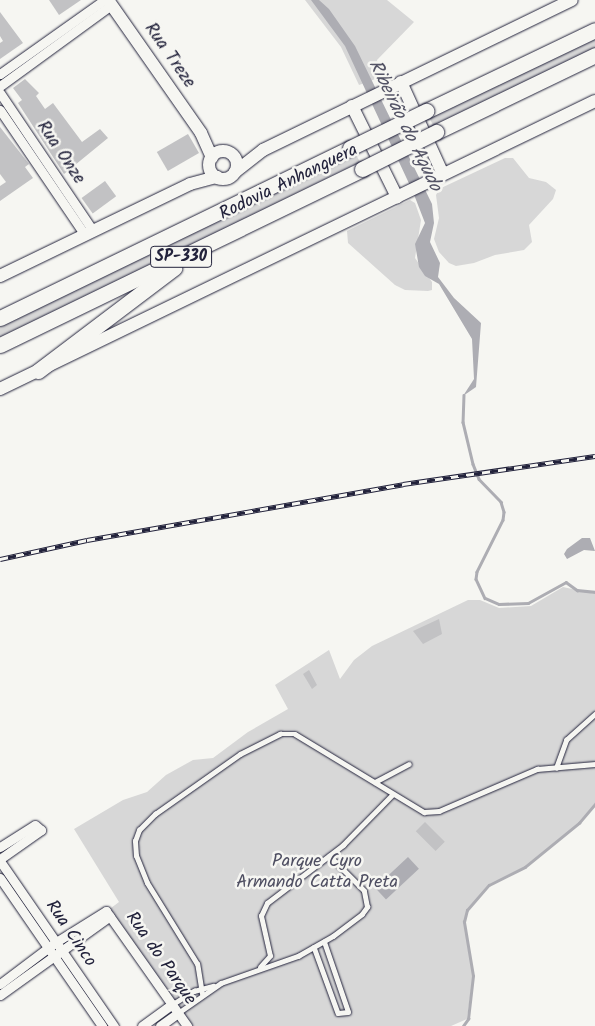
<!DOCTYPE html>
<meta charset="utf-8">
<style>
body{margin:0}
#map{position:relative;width:595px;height:1026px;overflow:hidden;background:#f6f6f2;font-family:Kalam,sans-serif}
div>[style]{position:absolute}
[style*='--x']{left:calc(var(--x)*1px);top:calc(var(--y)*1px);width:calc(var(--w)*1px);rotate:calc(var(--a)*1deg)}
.green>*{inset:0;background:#d7d7d7}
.water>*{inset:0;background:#adadb3;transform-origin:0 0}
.stream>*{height:2.5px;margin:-1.25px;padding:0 1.25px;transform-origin:1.25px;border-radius:1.25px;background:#adadb3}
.building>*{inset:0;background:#c2c2c4;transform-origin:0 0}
.roads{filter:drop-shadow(0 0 1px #22223b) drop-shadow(0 0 1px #22223b)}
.lane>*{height:4.5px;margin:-2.25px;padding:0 2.25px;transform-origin:2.25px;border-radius:2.25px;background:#f6f6f2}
.street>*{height:9px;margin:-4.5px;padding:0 4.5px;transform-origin:4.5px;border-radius:4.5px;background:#f6f6f2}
.secondary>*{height:12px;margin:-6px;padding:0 6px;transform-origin:6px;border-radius:6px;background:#f6f6f2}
.secondary>.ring{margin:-6px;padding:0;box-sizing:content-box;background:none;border:12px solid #f6f6f2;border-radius:50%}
.highway>*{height:15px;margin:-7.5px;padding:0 7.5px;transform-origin:7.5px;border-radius:7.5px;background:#f6f6f2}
.rail>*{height:4.5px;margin-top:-2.25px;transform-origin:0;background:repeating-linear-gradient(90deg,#f6f6f2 0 8px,#22223b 0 16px);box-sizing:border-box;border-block:1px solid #22223b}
.bridges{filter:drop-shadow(0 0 1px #22223b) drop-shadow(0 0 1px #22223b)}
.highway-bridge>*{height:15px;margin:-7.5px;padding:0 7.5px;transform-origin:7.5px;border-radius:7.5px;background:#f6f6f2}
span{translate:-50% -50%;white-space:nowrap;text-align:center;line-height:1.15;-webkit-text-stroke:5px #f6f6f2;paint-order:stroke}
.shield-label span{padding:1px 4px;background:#f6f6f2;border:1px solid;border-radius:4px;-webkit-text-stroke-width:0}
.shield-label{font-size:16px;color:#22223b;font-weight:700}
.street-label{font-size:18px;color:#22223b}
.park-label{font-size:18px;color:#4f4f62}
.water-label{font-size:19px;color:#535365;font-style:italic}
</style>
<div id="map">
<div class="green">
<div style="clip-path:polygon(305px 0,387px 0,414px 22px,377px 60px,381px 77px,359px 85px,341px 47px)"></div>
<div style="clip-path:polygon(595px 35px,595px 51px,434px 127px,429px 117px)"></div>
<div style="clip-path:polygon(355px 153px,360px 162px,0 339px,0 323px)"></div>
<div style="clip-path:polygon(505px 158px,513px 158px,529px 178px,546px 182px,556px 190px,553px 199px,529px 225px,532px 242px,524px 250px,495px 255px,474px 263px,456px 266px,449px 263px,439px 252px,434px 239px,439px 218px,436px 195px,439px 189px)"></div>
<div style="clip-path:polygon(410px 200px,415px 203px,421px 220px,415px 258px,432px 282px,432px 290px,428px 291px,405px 290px,395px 285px,348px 243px,347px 231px,351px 229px)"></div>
<div style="clip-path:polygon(563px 587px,595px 594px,595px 803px,579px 823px,525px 867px,489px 885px,467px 910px,464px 922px,473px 976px,467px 1019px,451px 1026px,188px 1026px,107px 911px,119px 902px,74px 829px,123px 800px,147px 792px,166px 775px,193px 760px,213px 758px,248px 732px,288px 709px,275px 685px,329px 650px,340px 679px,354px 660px,372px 646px,468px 600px,480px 600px,499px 608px,531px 606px)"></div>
</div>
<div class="water">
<div style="clip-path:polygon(311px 0,319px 0,329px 9px,355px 46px,432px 204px,434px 223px,430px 242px,440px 263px,438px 277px,454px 298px,481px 323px,476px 387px,463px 396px,474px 379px,472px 339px,439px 284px,425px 276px,419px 267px,415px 244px,425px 223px,413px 192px,345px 46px)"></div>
<div style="clip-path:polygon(582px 538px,590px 538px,595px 551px,584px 550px,567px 559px,564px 554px,567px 549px)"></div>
<div style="left:408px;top:857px;width:16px;height:45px;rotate:47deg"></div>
</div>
<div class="stream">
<div style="--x:464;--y:395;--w:27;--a:92"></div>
<div style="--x:463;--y:422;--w:43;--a:76.6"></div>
<div style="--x:473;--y:464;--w:16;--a:68"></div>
<div style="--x:479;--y:479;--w:32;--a:46"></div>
<div style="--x:501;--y:502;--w:10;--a:73"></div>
<div style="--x:504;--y:512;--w:8;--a:97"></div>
<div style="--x:503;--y:520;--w:58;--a:116.6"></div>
<div style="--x:477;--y:572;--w:7;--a:98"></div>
<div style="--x:476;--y:579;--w:21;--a:65"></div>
<div style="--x:485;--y:598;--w:15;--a:23"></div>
<div style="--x:499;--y:604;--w:29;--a:-2"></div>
<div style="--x:528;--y:603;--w:43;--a:-28.9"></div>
<div style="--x:566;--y:582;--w:14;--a:36"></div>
<div style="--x:577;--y:590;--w:18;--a:6"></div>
<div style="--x:463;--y:1026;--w:9;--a:-54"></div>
<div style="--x:468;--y:1019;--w:43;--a:-83.4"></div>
<div style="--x:473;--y:976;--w:55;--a:-99.5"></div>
<div style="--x:464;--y:922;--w:12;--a:-76"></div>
<div style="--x:467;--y:910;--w:33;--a:-49"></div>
<div style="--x:489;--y:885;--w:40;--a:-26.6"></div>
<div style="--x:525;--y:867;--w:70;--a:-39.2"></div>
<div style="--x:579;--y:823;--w:25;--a:-50"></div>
</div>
<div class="building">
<div style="clip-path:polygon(49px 0,81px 0,59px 15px)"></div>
<div style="clip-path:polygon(0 12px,23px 43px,0 59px,0 43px,3px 41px,0 36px)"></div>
<div style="clip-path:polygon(25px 79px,39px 93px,36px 96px,45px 109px,53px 103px,82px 142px,100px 129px,108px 138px,64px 174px,18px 103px,22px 100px,13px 88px)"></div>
<div style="clip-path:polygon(0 127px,29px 164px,25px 167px,33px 178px,0 201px,0 186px,6px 182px,0 174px)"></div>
<div style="left:188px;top:134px;width:22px;height:36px;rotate:60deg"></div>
<div style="left:105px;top:181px;width:19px;height:29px;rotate:54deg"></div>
<div style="clip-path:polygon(439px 619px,442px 634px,423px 644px,413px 631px)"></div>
<div style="clip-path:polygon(309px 670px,317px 685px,312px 689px,303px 674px)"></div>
<div style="left:425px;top:822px;width:28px;height:13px;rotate:45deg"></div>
</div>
<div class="roads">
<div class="lane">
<div style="--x:556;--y:768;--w:30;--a:-70"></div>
<div style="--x:566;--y:740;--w:39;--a:-42"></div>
<div style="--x:375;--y:782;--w:38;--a:-28"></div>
<div style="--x:314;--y:947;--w:70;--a:70"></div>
<div style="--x:338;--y:1013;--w:10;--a:-6"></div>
<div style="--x:348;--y:1012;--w:74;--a:-108.9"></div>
<div style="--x:260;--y:967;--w:15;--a:-48"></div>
<div style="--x:270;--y:956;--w:41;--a:-102.7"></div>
<div style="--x:261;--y:916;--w:14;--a:-65"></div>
<div style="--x:267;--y:903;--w:96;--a:-37.3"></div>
<div style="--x:343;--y:845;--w:70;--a:-45.6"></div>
<div style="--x:202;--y:994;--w:30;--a:-99"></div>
<div style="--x:197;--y:964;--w:95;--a:-121.7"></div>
<div style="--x:147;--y:883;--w:29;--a:-112"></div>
<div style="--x:136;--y:856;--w:15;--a:-94"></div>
<div style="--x:135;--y:841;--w:12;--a:-70"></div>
<div style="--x:139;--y:830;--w:23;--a:-45"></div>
<div style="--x:155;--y:814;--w:104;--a:-35.2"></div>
<div style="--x:240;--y:754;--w:45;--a:-26.6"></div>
<div style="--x:280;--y:734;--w:15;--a:0"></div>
<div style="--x:295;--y:734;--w:151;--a:31.2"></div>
<div style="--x:424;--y:812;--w:15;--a:-4"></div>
<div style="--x:439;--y:811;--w:107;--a:-23.2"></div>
<div style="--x:537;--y:769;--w:58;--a:-4.9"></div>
<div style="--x:173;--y:1004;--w:25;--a:-32"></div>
<div style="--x:194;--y:991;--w:20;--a:-15"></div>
<div style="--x:178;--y:1013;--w:52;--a:-34.9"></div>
<div style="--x:221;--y:983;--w:82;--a:-19.3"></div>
<div style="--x:298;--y:956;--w:40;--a:-29.7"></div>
<div style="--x:333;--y:936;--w:36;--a:-37"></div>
<div style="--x:362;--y:914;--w:9;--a:-54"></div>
<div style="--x:367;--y:907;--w:16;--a:-101"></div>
<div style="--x:364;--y:891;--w:49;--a:-135"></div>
</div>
<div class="street">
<div style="--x:0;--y:74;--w:128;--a:-35.4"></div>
<div style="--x:0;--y:86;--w:137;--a:-36.1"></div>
<div style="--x:0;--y:93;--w:166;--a:56"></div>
<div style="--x:0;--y:110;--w:151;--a:55.8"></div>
<div style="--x:0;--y:847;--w:41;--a:-32.2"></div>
<div style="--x:35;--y:825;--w:8;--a:40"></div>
<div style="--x:41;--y:830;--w:50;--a:144.7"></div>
<div style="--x:0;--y:861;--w:201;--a:55.4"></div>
<div style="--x:0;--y:878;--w:180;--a:55.4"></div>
<div style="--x:0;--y:984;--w:70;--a:-36.9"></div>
<div style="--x:56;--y:942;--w:59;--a:-31.8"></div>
<div style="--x:106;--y:911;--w:141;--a:54.8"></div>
<div style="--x:0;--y:995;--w:135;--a:-35.7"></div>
<div style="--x:142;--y:1026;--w:37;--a:-36"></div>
<div style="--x:160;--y:1026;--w:22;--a:-36"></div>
</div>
<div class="secondary">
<div style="--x:108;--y:0;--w:162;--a:55"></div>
<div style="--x:201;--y:133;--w:27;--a:66"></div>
<div style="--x:401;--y:82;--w:101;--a:65.5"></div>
<div style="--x:352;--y:106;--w:102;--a:63.7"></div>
<div class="ring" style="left:209px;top:151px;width:16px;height:16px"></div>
<div style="--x:235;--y:172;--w:36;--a:-38"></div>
<div style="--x:263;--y:150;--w:343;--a:-25.9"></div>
<div style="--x:0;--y:276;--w:211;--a:-25.8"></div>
<div style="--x:190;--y:184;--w:28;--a:-15"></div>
<div style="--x:0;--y:389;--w:661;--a:-25.83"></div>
</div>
<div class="highway">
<div style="--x:426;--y:111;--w:187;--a:-25.6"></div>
<div style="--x:436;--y:132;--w:177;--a:-25.8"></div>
<div style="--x:0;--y:318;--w:389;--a:-25.9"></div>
<div style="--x:0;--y:345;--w:403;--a:-25.9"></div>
<div style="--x:38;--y:371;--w:171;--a:-37.1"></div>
</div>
</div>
<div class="rail">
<div style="--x:0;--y:559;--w:89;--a:-12.3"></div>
<div style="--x:87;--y:540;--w:321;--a:-10"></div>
<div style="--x:403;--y:484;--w:194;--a:-8.3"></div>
</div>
<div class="bridges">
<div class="highway-bridge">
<div style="--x:350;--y:148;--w:85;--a:-26"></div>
<div style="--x:362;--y:169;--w:83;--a:-26.6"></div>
</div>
</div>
<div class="shield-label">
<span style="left:181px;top:257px">SP-330</span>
</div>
<div class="street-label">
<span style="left:169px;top:56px;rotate:55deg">Rua Treze</span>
<span style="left:60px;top:153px;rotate:56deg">Rua Onze</span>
<span style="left:289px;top:183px;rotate:-26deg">Rodovia Anhanguera</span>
<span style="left:70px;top:934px;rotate:56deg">Rua Cinco</span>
<span style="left:160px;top:959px;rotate:55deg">Rua do Parque</span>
</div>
<div class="park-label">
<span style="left:317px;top:873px">Parque Cyro<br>Armando Catta Preta</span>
</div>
<div class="water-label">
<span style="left:404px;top:126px;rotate:64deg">Ribeirão do Agudo</span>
</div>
</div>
